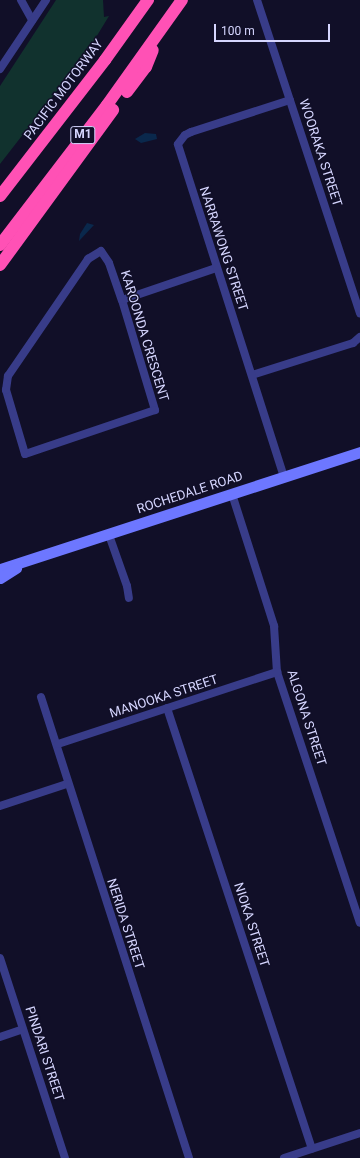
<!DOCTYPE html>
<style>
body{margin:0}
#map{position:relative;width:360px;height:1158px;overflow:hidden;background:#110f28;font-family:Roboto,sans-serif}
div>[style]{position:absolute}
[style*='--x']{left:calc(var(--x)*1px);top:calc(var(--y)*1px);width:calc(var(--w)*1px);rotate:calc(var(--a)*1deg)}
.green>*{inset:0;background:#11322e}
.water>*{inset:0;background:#0a284c}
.minor>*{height:8px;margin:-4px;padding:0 4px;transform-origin:4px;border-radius:4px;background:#383c89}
.secondary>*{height:11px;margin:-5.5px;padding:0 5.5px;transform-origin:5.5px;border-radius:5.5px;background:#6d77ff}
.motorway>*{height:12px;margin:-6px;padding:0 6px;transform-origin:6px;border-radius:6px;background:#ff51b5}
span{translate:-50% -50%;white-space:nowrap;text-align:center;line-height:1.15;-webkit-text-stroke:3px #110f28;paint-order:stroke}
.shield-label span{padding:1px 3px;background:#110f28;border:1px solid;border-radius:3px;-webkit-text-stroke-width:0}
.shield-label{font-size:12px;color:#d6d6ff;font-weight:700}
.street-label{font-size:13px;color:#d6d6ff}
.scale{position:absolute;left:214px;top:24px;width:116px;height:18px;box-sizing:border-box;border:2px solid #d6d6ff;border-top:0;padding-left:5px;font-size:12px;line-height:14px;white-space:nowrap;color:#d6d6ff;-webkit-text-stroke:3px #110f28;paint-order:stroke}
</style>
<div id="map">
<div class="green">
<div style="clip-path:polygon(56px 0,103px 0,104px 17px,109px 16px,87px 52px,0 164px,0 86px)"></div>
</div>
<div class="water">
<div style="clip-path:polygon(145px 133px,156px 134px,157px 139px,141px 143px,135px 139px)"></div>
<div style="clip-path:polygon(87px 223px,94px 225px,79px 241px,80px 234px)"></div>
</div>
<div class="minor">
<div style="--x:21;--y:0;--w:23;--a:61"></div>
<div style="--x:257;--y:0;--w:330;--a:71.8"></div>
<div style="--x:0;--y:69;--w:83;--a:-56.3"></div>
<div style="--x:101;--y:251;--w:14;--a:56"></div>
<div style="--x:109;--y:263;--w:39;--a:71"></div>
<div style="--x:122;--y:300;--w:115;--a:73.3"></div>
<div style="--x:155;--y:410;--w:137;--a:161.3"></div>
<div style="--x:25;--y:454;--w:67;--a:-106.5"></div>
<div style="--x:6;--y:390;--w:14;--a:-82"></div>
<div style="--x:8;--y:376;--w:142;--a:-55.6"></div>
<div style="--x:88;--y:259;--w:15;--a:-32"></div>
<div style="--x:122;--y:300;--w:99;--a:-18.8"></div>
<div style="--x:252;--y:375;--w:106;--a:-17.6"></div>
<div style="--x:353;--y:343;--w:9;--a:-41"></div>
<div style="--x:284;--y:477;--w:349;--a:-107.7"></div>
<div style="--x:178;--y:144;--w:11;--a:-52"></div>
<div style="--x:185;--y:135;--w:7;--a:-27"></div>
<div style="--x:191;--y:132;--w:104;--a:-17.9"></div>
<div style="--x:232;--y:494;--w:139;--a:72.3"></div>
<div style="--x:274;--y:626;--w:46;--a:86.3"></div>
<div style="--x:277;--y:672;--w:264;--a:71.7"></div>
<div style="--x:109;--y:535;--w:54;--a:70.6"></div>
<div style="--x:127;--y:586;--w:12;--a:81"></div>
<div style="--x:41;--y:697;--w:484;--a:72.2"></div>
<div style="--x:167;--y:708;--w:464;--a:71.8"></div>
<div style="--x:58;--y:744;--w:231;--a:-18.2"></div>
<div style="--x:0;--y:806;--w:71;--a:-18.2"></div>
<div style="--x:0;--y:958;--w:210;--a:72"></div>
<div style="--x:0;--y:1037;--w:24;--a:-19"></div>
<div style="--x:284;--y:1158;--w:80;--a:-18.2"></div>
</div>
<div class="secondary">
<div style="--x:0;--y:569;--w:379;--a:-18"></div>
<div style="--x:0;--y:578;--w:19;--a:-32"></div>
</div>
<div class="motorway">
<div style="--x:127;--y:92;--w:31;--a:-53"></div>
<div style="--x:146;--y:67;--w:18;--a:-68"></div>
<div style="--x:0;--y:196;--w:172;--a:-52.3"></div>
<div style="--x:105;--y:60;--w:74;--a:-54.4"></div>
<div style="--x:0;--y:245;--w:176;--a:-52.6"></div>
<div style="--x:107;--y:105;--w:129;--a:-54.5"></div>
<div style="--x:0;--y:265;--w:192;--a:-53.9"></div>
</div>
<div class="shield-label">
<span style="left:83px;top:135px">M1</span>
</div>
<div class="street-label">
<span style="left:64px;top:90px;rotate:-53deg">PACIFIC MOTORWAY</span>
<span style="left:320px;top:153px;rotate:72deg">WOORAKA STREET</span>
<span style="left:223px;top:249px;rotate:72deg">NARRAWONG STREET</span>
<span style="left:144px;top:336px;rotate:73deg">KAROONDA CRESCENT</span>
<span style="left:190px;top:493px;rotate:-18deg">ROCHEDALE ROAD</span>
<span style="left:164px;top:697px;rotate:-18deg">MANOOKA STREET</span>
<span style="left:306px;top:718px;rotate:72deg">ALGONA STREET</span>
<span style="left:125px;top:924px;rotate:72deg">NERIDA STREET</span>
<span style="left:251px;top:925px;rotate:72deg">NIOKA STREET</span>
<span style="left:44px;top:1054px;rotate:72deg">PINDARI STREET</span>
</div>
<div class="scale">100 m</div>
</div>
